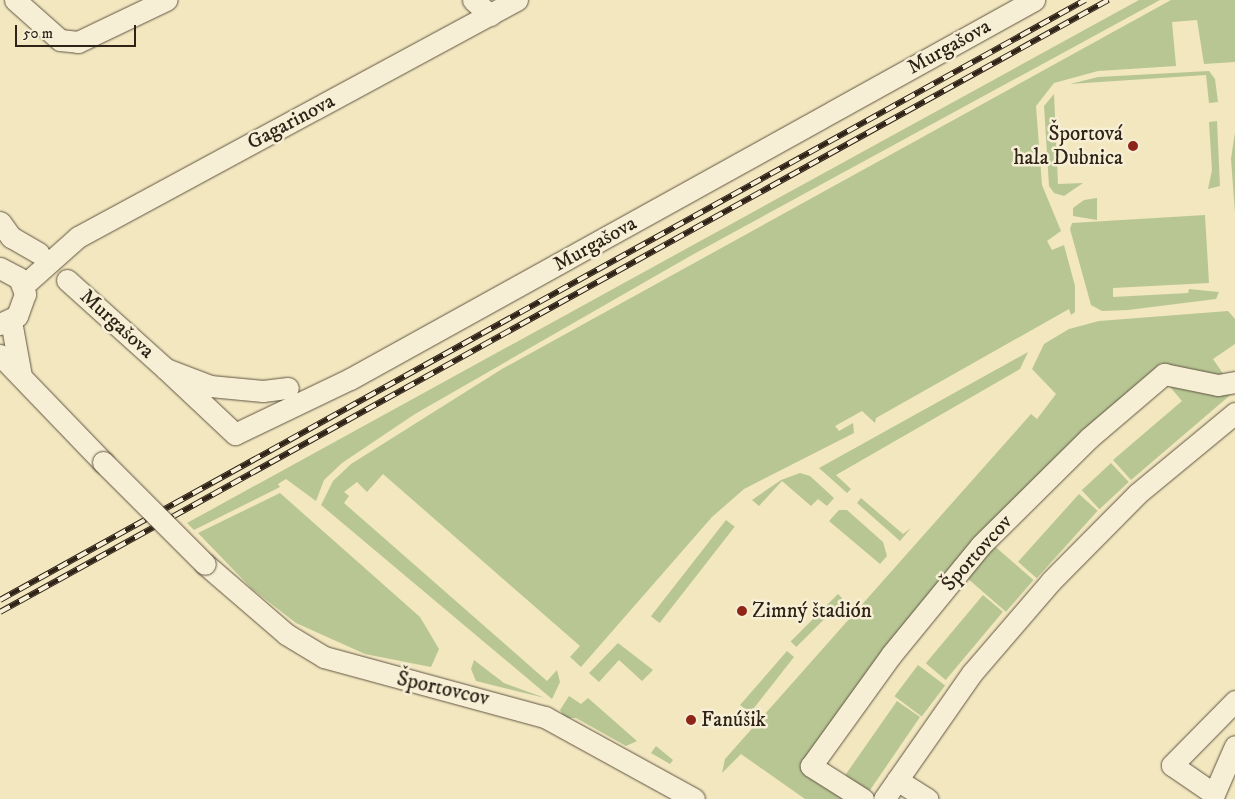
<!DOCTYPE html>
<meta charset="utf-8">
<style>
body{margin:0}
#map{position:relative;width:1235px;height:799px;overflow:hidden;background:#f2e7bf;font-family:"IM FELL DW Pica",serif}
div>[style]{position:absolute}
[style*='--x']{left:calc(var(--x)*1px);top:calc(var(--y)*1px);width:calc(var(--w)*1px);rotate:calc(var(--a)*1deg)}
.green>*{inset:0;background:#b8c694;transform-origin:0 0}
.roads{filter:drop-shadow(0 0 1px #605442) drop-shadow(0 0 1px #605442)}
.minor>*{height:21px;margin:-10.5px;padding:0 10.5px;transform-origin:10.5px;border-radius:10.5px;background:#f7efd5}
.rail>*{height:5.5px;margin-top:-2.75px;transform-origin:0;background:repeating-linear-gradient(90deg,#f7efd5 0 11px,#2f2318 0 22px);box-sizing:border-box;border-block:1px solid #2f2318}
.bridges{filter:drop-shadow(0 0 1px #605442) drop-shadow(0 0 1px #605442)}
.minor-bridge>*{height:21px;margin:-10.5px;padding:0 10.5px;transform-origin:10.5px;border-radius:10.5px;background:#f7efd5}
.dots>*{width:14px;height:14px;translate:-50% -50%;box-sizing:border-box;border:2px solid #f7efd5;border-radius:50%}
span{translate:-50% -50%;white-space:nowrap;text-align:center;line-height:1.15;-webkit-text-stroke:5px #f7efd5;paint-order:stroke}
.street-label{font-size:21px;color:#2f2318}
.poi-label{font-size:21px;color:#2f2318}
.right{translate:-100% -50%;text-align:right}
.left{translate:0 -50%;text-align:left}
.scale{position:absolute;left:15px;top:25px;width:121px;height:22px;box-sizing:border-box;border:2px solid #2f2318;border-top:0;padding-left:6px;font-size:15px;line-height:18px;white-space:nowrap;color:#2f2318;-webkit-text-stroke:4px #f7efd5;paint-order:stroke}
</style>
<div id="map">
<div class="green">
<div style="clip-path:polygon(1139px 0,1160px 0,692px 255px,415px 414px,342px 463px,324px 480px,316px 501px,286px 479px,278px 484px,280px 487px,194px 530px,187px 523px)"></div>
<div style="clip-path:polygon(1171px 0,1235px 0,1235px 62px,1204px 64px,1197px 20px,1172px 22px,1176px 66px,1098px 71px,1054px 83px,1036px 106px,1042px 185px,1061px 231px,1047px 241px,1052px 250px,1064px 245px,1075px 286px,1075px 312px,1071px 315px,1069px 309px,876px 418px,875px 423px,862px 411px,835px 426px,839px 431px,853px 423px,854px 433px,744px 489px,712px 517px,581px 667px,570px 657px,580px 646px,383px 474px,367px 492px,357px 482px,344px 492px,349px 496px,344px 503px,547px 681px,557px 670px,560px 682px,552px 699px,321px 505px,333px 481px,351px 464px,502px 369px)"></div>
<div style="clip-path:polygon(1209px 71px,1215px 79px,1218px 102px,1209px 103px,1206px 75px,1070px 84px,1098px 77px)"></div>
<div style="clip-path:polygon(1054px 94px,1058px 184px,1083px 183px,1064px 196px,1054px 193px,1049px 186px,1044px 106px)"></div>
<div style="clip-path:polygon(1217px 121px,1220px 186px,1208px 189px,1212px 170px,1209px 122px)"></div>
<div style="clip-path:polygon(1235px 132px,1235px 213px,1231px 159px)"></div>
<div style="clip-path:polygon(1097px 198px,1097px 220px,1073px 216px,1073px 208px,1084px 200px)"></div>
<div style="clip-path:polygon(1205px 215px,1209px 283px,1113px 288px,1113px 297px,1188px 293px,1189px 289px,1219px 292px,1216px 299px,1128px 310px,1102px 311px,1091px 305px,1070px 229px,1072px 223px)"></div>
<div style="clip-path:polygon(1228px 311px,1235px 319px,1235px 344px,1213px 359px,1228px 381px,1168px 370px,1161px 363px,1130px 390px,809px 758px,854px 799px,805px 799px,741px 754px,722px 773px,725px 759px,1031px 414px,1037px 419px,1056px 394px,1032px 369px,1044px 344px,1069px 329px,1099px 321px)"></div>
<div style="clip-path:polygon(1028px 352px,1020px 369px,836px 475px,851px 489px,847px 493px,819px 468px)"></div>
<div style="clip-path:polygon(1165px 381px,1235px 391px,1131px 480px,1113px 460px,1182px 401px)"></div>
<div style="left:1111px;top:463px;width:26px;height:40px;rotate:47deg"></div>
<div style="clip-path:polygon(800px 473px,810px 476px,834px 498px,827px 506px,818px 499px,811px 506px,782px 481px,759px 506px,752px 500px,781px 480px)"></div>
<div style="clip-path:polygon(280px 493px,420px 617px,439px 649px,431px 667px,365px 654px,296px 623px,252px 589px,198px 533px)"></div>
<div style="left:1079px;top:494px;width:25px;height:91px;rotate:42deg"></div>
<div style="clip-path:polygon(861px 498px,903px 534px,911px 528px,900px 541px,857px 503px)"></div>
<div style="clip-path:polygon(839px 510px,847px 510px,883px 542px,887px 556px,880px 564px,829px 521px)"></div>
<div style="left:726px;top:520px;width:11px;height:122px;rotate:38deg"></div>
<div style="left:992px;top:544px;width:55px;height:42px;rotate:41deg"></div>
<div style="left:838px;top:594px;width:8px;height:67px;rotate:45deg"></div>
<div style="left:983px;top:595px;width:26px;height:89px;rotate:40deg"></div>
<div style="clip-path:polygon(618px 643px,653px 670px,642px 681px,619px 660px,599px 682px,589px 673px)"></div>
<div style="clip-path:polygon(787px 651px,794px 657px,750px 713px,740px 705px)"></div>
<div style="clip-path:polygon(474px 660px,504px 683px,545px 698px,476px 681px,471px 669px)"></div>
<div style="left:918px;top:665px;width:34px;height:39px;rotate:37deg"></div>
<div style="clip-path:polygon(569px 696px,581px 704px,588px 698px,637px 741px,626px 746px,576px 718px,565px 718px,560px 710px)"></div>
<div style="clip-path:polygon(897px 701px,920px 717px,868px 793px,847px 780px,846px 774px)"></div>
<div style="clip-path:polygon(656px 746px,673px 760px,670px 764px,651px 753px)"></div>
</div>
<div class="roads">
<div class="minor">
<div style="--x:15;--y:0;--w:60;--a:41.6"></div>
<div style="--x:60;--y:40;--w:18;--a:6"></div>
<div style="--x:78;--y:42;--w:98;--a:-25.5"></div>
<div style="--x:473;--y:0;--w:23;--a:41"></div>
<div style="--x:0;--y:222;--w:19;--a:54"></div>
<div style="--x:11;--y:237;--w:32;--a:30"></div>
<div style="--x:0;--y:268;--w:21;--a:28"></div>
<div style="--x:19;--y:278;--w:17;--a:69"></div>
<div style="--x:25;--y:294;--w:23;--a:110"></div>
<div style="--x:17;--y:316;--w:19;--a:155"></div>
<div style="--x:67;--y:280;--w:133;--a:42"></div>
<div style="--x:166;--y:369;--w:47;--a:21.1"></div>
<div style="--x:210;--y:386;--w:53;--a:5.4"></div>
<div style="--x:263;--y:391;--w:25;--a:-7"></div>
<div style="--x:23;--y:286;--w:74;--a:-41.7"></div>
<div style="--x:78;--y:237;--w:499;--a:-28.4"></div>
<div style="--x:11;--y:321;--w:56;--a:79.7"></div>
<div style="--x:0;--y:355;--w:149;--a:46.1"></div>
<div style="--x:166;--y:369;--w:95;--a:43.3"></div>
<div style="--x:235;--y:434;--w:127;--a:-25.6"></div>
<div style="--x:350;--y:379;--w:782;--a:-28.99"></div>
<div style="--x:205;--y:564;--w:107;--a:40.8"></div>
<div style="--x:286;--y:634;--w:44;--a:31.2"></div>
<div style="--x:324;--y:657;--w:229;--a:15.2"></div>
<div style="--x:545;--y:717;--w:170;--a:28.8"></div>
<div style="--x:1235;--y:701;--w:90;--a:134.5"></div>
<div style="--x:1172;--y:765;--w:51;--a:34.6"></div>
<div style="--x:1214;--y:794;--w:52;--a:-66.4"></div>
<div style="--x:897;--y:780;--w:36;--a:32"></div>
<div style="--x:863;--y:799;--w:62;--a:-147.6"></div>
<div style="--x:811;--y:766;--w:137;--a:-54.2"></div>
<div style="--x:891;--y:655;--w:142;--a:-50.7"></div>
<div style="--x:981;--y:545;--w:152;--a:-44.7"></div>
<div style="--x:1089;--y:438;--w:99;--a:-40.5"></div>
<div style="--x:1164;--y:374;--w:55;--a:11.5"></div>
<div style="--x:1218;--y:385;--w:17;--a:-10"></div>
<div style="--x:884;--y:799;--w:154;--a:-55.1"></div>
<div style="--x:972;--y:673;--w:121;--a:-49.3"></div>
<div style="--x:1051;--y:581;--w:122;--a:-45.3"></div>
<div style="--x:1137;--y:494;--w:127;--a:-39.6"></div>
</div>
</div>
<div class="rail">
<div style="--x:0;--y:600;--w:1240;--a:-28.94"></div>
<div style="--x:0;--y:612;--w:1266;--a:-28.91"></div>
</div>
<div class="bridges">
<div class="minor-bridge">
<div style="--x:103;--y:462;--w:144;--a:45"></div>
</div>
</div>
<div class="dots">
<div style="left:1133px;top:146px;background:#8f2418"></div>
<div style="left:742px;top:611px;background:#8f2418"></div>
<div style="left:691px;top:720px;background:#8f2418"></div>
</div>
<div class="street-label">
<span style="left:949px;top:47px;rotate:-29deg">Murgašova</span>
<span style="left:291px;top:122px;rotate:-28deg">Gagarinova</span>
<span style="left:595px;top:244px;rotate:-29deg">Murgašova</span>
<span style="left:117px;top:324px;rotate:42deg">Murgašova</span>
<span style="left:977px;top:553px;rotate:-48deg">Športovcov</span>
<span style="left:443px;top:689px;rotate:13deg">Športovcov</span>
</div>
<div class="poi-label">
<span class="right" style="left:1123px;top:146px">Športová<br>hala Dubnica</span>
<span class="left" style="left:752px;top:611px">Zimný štadión</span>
<span class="left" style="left:701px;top:720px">Fanúšik</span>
</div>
<div class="scale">50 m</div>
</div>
